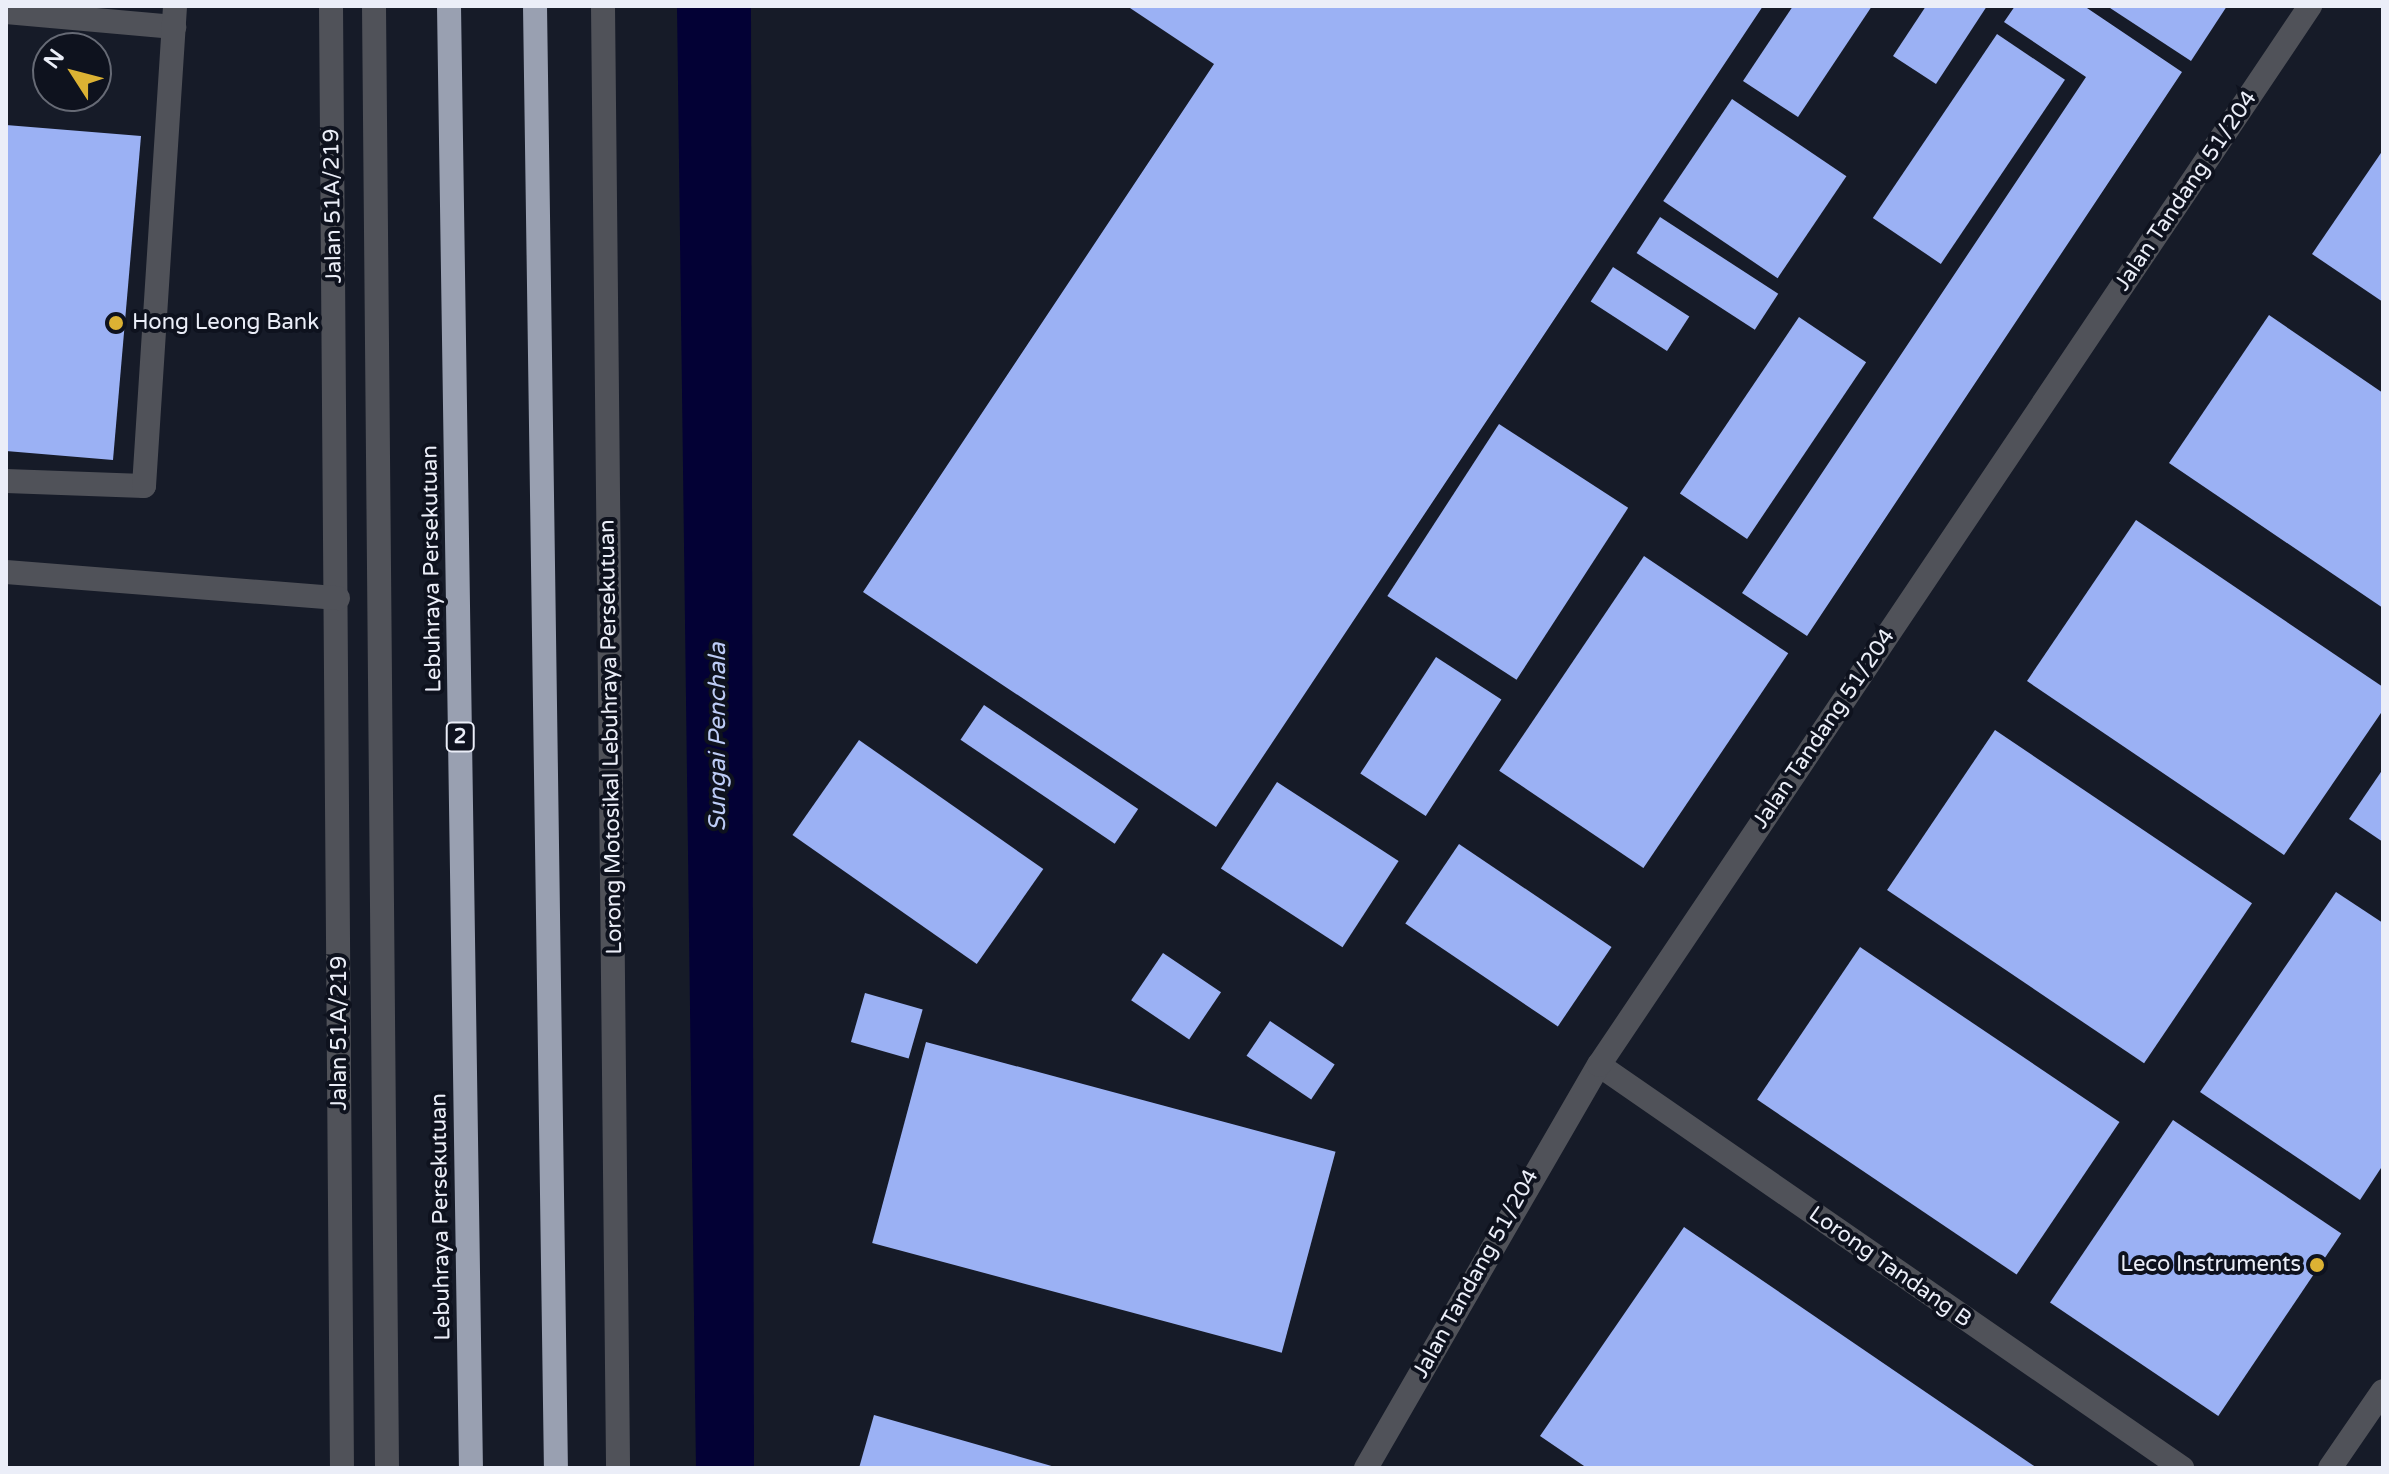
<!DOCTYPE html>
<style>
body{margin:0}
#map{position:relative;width:2389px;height:1474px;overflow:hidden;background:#161b28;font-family:"Varela Round",sans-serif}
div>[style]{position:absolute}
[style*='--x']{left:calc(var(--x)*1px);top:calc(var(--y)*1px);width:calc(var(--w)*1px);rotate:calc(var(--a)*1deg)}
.water>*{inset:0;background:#030135}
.building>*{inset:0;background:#9bb1f4;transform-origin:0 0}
.lane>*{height:24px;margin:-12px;padding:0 12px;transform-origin:12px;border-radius:12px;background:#505259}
.street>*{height:24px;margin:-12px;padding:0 12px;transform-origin:12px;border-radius:12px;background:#505259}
.highway>*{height:24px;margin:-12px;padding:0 12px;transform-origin:12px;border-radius:12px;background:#99a0b1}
.dots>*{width:22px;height:22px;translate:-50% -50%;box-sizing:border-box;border:4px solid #0e121e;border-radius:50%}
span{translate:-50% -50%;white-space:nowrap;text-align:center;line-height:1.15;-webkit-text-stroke:8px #0e121e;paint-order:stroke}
.shield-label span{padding:2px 6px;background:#0e121e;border:2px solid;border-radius:6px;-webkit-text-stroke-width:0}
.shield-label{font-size:20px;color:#ebeef8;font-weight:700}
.street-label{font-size:22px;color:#ebeef8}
.poi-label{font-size:22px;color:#ebeef8}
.left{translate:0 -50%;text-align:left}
.right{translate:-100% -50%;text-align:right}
.water-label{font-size:24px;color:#bdccf6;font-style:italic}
.frame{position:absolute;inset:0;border:8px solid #ebeef8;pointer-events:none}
.north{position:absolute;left:32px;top:32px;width:80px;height:80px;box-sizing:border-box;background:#0e121e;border:2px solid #666a75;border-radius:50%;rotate:306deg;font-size:22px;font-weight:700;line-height:32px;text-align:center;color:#ebeef8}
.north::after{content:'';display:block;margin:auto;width:28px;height:36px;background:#dcb233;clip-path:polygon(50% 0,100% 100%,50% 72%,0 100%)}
</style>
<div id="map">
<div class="water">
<div style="clip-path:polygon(677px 6px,751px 6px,754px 1468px,696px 1468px)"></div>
</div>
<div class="building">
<div style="clip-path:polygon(1127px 6px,1763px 6px,1216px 827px,863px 592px,1214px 64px)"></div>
<div style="clip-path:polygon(1793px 6px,1872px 6px,1798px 117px,1743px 81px)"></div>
<div style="clip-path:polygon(1926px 6px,1987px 6px,1936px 84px,1893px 56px)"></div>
<div style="clip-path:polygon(2015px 6px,2084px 6px,2182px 72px,1807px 636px,1742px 593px,2086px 77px,2004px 22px)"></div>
<div style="clip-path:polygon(2107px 6px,2227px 6px,2191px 61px)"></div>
<div style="left:1997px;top:34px;width:82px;height:222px;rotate:34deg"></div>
<div style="left:1732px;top:99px;width:138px;height:123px;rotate:34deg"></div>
<div style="clip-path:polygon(6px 125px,141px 136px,113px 460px,6px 451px)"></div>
<div style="clip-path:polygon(2383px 150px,2383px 302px,2312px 254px)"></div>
<div style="left:1660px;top:217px;width:141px;height:43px;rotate:33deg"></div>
<div style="left:1613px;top:267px;width:91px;height:41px;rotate:33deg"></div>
<div style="clip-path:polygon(2269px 315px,2383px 393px,2383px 608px,2169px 463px)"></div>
<div style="left:1799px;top:317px;width:81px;height:213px;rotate:34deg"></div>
<div style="left:1499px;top:424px;width:154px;height:205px;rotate:33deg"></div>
<div style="clip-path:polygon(2136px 520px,2383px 687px,2383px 710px,2284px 855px,2027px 681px)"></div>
<div style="left:1644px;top:556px;width:174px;height:259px;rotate:34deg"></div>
<div style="left:1436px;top:657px;width:78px;height:139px;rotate:33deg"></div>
<div style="left:984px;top:705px;width:186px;height:42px;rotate:34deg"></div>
<div style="left:1995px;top:730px;width:310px;height:193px;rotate:34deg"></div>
<div style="left:859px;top:740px;width:225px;height:116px;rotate:35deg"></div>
<div style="clip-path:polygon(2383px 769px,2383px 842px,2349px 819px)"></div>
<div style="left:1277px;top:782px;width:145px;height:103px;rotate:33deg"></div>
<div style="left:1459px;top:844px;width:184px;height:96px;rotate:34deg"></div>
<div style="clip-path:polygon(2336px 892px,2383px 923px,2383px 1165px,2360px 1200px,2200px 1092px)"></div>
<div style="left:1860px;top:947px;width:313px;height:184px;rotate:34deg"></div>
<div style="left:1163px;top:953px;width:70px;height:57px;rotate:34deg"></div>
<div style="left:865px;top:993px;width:60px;height:51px;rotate:16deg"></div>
<div style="left:1270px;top:1021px;width:78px;height:42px;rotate:34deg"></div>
<div style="left:926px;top:1042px;width:424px;height:208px;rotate:15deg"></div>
<div style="left:2173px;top:1120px;width:203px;height:220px;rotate:34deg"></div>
<div style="clip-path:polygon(1684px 1227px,2037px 1468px,1587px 1468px,1540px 1436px)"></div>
<div style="clip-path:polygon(874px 1415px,1055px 1467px,1055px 1468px,859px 1468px)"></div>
</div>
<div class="lane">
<div style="--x:374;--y:6;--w:1462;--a:89.49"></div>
<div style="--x:603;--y:6;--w:1462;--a:89.41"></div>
<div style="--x:6;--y:12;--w:169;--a:5.1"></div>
<div style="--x:6;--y:481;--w:138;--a:2.1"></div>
<div style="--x:144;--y:486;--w:481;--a:-86.3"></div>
</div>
<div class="street">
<div style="--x:331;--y:6;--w:1462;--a:89.57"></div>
<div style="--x:6;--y:572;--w:333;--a:4.5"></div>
<div style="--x:1599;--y:1065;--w:709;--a:34.65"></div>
<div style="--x:1366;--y:1468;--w:466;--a:-60"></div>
<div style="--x:1599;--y:1065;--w:1276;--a:-56.12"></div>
<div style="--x:2330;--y:1468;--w:93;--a:-55.5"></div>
</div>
<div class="highway">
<div style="--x:449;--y:6;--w:1462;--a:89.14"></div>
<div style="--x:535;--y:6;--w:1462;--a:89.18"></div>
</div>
<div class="dots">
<div style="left:116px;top:323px;background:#dcb233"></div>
<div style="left:2317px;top:1265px;background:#dcb233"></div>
</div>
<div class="shield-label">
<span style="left:460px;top:737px">2</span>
</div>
<div class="street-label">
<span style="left:2186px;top:191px;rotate:-56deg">Jalan Tandang 51/204</span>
<span style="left:333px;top:206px;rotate:-91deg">Jalan 51A/219</span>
<span style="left:432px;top:569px;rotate:-91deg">Lebuhraya Persekutuan</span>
<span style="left:1824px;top:729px;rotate:-56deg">Jalan Tandang 51/204</span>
<span style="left:611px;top:737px;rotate:-91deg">Lorong Motosikal Lebuhraya Persekutuan</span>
<span style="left:340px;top:1033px;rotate:-90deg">Jalan 51A/219</span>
<span style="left:441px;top:1217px;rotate:-91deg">Lebuhraya Persekutuan</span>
<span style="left:1890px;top:1267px;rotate:35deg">Lorong Tandang B</span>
<span style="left:1476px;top:1274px;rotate:-61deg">Jalan Tandang 51/204</span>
</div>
<div class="poi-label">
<span class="left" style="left:132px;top:323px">Hong Leong Bank</span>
<span class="right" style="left:2301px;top:1265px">Leco Instruments</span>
</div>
<div class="water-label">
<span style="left:718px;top:737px;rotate:-90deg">Sungai Penchala</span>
</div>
<div class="frame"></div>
<div class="north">N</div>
</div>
